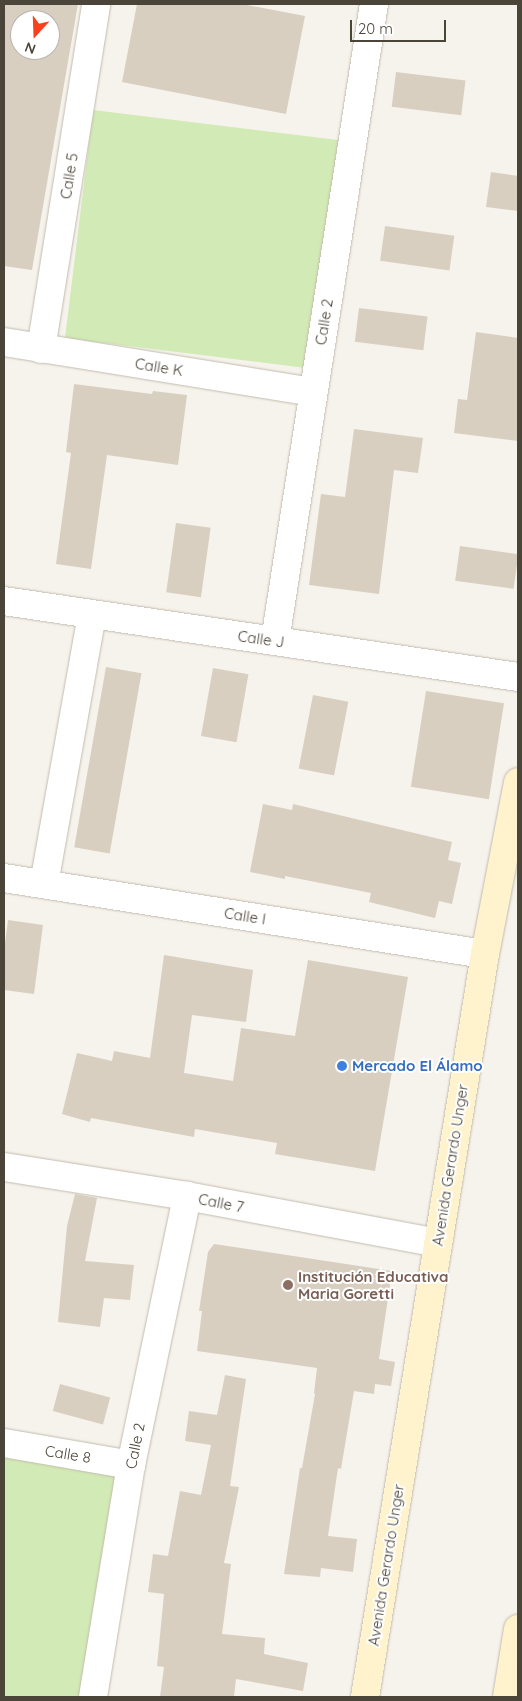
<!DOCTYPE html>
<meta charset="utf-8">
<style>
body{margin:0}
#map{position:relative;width:522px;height:1701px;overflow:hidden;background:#f6f3ec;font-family:Quicksand,sans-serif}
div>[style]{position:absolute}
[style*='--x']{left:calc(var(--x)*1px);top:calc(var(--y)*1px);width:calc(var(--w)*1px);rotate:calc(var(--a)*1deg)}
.green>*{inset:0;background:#d2eab5;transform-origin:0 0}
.building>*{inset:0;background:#d8cfc1;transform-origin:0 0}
.roads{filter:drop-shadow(0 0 1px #c2bbae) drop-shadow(0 0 1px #c2bbae)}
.street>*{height:28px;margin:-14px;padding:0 14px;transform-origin:14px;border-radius:14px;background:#fff}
.secondary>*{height:28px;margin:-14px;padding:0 14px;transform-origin:14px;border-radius:14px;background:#fff3cd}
.dots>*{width:14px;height:14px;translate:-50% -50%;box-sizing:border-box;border:2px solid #fff;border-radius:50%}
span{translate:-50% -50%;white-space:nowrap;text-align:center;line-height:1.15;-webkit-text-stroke:4px #fff;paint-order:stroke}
.street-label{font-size:15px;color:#4b4439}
.shop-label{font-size:15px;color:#366cbe;font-weight:700}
.left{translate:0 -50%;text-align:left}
.education-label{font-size:15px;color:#785e54;font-weight:700}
.frame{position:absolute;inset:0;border:5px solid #4b4439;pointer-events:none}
.north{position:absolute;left:10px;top:10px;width:50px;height:50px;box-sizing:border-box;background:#fff;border:1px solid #b7b4b0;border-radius:50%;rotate:200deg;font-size:14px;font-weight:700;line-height:20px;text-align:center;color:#4b4439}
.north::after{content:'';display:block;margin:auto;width:18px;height:22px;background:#fc3f1d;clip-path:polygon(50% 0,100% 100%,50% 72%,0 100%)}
.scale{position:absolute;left:350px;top:20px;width:96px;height:22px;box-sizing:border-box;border:2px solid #4b4439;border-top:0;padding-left:6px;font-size:15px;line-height:18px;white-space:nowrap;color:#4b4439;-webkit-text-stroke:4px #fff;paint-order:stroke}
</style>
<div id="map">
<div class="green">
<div style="left:93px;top:110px;width:247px;height:230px;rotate:7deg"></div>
<div style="clip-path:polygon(4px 1457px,119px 1475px,81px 1697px,4px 1697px)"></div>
</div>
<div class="building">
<div style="clip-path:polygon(evenodd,4px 4px,78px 4px,32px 270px,4px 266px,4px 4px,20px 20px,50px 20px,50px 50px,20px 50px,20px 20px)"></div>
<div style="clip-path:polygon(137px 4px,242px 4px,305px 16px,286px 114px,122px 82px)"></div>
<div style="left:396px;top:72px;width:70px;height:35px;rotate:7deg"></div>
<div style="clip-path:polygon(491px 172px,518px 176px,518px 211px,486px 207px)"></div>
<div style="left:385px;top:226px;width:70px;height:35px;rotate:8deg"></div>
<div style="left:359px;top:308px;width:69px;height:34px;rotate:7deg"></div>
<div style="clip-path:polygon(476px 332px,518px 338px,518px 441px,454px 433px,458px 399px,467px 400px)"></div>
<div style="clip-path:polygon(74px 384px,152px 394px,153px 391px,187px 395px,178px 465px,107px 455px,91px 569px,56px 564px,71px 453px,66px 452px)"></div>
<div style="clip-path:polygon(354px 429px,423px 438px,418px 473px,394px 470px,379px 594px,309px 585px,321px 494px,345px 497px)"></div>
<div style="left:176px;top:523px;width:35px;height:70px;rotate:8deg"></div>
<div style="left:460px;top:546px;width:59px;height:35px;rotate:8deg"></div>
<div style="left:106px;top:667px;width:36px;height:183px;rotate:10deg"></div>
<div style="left:213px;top:668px;width:36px;height:69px;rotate:10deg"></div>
<div style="left:426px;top:691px;width:79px;height:97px;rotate:9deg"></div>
<div style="left:313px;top:695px;width:36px;height:75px;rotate:11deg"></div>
<div style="clip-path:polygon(263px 804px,292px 810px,293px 804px,452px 842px,448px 860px,461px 863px,452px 904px,439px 901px,435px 918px,369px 902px,371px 893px,285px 876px,285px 879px,250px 872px)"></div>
<div style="clip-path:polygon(8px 920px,43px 925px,34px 994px,4px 990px,4px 951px)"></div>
<div style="clip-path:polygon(164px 955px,253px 970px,246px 1022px,192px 1015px,184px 1073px,233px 1081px,241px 1028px,295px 1036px,308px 960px,408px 977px,375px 1171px,275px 1154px,277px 1143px,195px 1129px,194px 1137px,91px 1118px,90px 1122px,62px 1114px,77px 1053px,112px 1061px,114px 1051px,150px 1058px)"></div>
<div style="clip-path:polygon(75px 1194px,97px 1198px,85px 1261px,134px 1265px,130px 1300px,104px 1298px,100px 1327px,58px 1322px,67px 1226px)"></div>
<div style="clip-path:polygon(214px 1244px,392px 1271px,379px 1359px,395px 1362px,391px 1386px,375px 1384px,374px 1394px,354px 1391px,341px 1469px,338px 1468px,328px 1536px,357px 1539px,353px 1572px,321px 1568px,320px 1577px,284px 1574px,300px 1468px,302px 1468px,315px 1394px,314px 1393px,317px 1368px,197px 1351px,202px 1311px,199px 1311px,208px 1252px)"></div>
<div style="clip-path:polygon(225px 1375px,246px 1379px,230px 1486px,239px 1487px,224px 1563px,231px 1564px,222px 1634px,265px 1638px,264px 1654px,308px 1663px,303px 1691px,236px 1679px,234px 1697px,160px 1697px,164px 1667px,157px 1666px,164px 1594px,148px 1592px,153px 1554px,168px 1556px,180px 1491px,201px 1495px,211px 1445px,185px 1441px,189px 1411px,217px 1415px)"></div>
<div style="left:60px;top:1384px;width:52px;height:28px;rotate:15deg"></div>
</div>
<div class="roads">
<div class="street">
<div style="--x:4;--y:342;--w:313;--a:9.2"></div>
<div style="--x:41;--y:349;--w:349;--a:-80.9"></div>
<div style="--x:4;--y:601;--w:520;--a:8.41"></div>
<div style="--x:275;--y:641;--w:645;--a:-81.17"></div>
<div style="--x:4;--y:878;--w:487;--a:9"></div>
<div style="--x:44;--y:884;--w:274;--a:-79.9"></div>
<div style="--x:4;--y:1167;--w:185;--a:9"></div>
<div style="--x:187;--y:1196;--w:254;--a:10.6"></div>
<div style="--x:4;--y:1443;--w:129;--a:9.8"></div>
<div style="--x:93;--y:1697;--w:235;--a:-80.7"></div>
<div style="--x:131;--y:1465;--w:275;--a:-78.2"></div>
</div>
<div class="secondary">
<div style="--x:365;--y:1697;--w:753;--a:-80.83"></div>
<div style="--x:485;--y:954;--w:175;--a:-79.1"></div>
<div style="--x:507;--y:1697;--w:69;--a:-80.8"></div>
</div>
</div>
<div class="dots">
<div style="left:342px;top:1066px;background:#3f7fe0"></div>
<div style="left:288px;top:1285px;background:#8d6e63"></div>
</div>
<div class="street-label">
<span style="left:69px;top:176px;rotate:-81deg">Calle 5</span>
<span style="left:324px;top:322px;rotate:-81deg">Calle 2</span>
<span style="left:159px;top:367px;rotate:9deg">Calle K</span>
<span style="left:261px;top:639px;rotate:8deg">Calle J</span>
<span style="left:245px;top:916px;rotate:9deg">Calle I</span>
<span style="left:450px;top:1165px;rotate:-81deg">Avenida Gerardo Unger</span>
<span style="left:221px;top:1203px;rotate:11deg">Calle 7</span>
<span style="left:135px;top:1446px;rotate:-79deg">Calle 2</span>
<span style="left:68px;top:1454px;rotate:9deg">Calle 8</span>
<span style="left:386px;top:1565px;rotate:-81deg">Avenida Gerardo Unger</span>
</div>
<div class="shop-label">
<span class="left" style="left:352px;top:1066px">Mercado El Álamo</span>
</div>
<div class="education-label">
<span class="left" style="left:298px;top:1285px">Institución Educativa<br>Maria Goretti</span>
</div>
<div class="frame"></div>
<div class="north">N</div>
<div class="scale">20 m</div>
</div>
